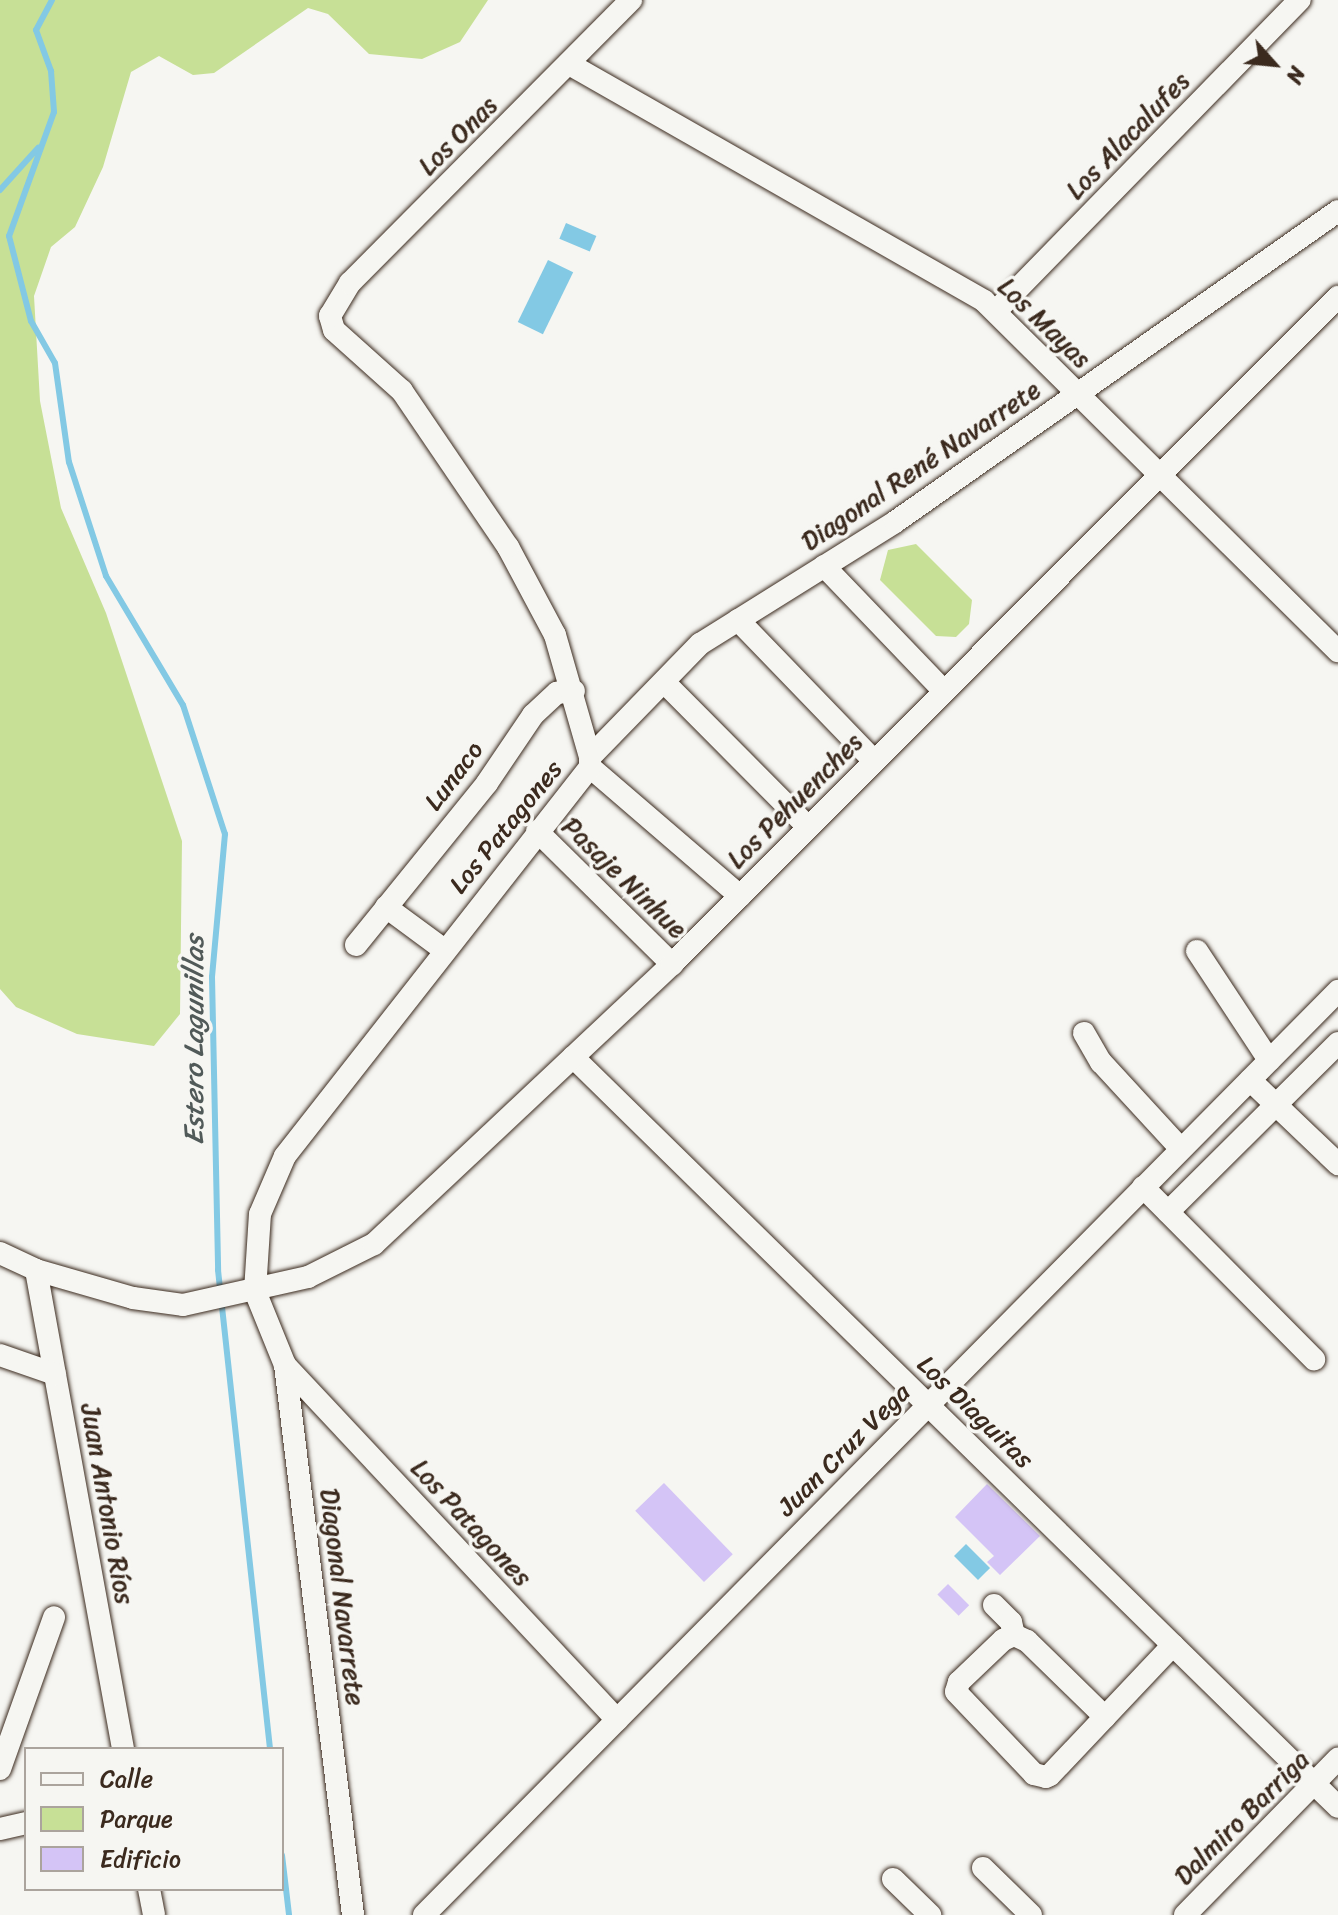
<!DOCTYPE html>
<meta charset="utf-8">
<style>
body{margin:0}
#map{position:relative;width:1338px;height:1915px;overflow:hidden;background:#f6f6f2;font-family:Sriracha,sans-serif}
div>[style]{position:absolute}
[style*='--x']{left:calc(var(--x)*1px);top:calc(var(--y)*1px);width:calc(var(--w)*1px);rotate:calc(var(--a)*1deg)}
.green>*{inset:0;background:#c7e096}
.water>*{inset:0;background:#83c9e4;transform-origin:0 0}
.stream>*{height:6px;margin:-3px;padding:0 3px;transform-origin:3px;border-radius:3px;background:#83c9e4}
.building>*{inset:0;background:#d4c4f6;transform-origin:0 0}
.roads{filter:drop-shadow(0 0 2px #3b2a1e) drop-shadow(0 0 2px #3b2a1e)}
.minor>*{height:22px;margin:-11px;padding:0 11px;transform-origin:11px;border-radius:11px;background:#f6f6f2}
span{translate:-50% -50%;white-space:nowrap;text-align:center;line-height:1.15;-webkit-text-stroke:7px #f6f6f2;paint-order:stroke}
.street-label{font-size:26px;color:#3b2a1e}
.water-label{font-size:28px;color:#515a59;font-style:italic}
.legend{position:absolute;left:24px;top:1747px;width:260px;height:144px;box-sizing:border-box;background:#f6f6f2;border:2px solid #aba49d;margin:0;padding:10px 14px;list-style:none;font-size:24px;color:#3b2a1e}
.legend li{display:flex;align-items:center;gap:16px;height:40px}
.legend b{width:40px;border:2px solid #aba49d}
.north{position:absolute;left:1234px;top:24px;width:80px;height:80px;-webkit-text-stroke:6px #f6f6f2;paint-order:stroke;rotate:117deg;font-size:22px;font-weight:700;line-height:32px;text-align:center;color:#3b2a1e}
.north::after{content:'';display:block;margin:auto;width:28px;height:36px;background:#3b2a1e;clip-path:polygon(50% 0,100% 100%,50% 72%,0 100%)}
</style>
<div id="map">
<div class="green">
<div style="clip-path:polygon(0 0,488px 0,460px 42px,422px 59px,369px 54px,328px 14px,308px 8px,214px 73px,193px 75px,159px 56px,131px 72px,103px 167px,75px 227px,51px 247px,34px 296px,40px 401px,61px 508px,106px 613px,182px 841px,180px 1014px,154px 1046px,77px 1034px,16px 1007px,0 989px)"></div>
<div style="clip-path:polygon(916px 544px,972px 600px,969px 624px,956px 637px,936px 636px,880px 580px,888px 550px)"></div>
</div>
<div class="water">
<div style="left:566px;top:223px;width:33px;height:17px;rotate:23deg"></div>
<div style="left:548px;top:260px;width:28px;height:69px;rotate:26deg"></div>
<div style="left:966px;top:1544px;width:34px;height:17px;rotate:45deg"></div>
</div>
<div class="stream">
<div style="--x:52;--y:0;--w:34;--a:118"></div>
<div style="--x:36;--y:30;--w:44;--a:69.9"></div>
<div style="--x:51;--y:71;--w:41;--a:85.8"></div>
<div style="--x:54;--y:112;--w:132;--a:109.9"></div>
<div style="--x:9;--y:236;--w:88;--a:75.5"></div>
<div style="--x:31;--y:321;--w:48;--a:60.3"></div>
<div style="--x:55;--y:363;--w:100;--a:82"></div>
<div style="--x:69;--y:462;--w:120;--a:72"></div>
<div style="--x:106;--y:576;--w:150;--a:59.2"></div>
<div style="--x:183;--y:705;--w:136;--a:72"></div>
<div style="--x:225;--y:834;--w:144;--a:95.2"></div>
<div style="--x:212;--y:977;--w:293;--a:88.8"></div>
<div style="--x:218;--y:1270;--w:482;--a:83.8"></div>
<div style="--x:0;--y:190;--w:57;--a:-47.9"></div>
<div style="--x:282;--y:1855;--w:60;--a:83.3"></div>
</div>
<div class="building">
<div style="left:664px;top:1483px;width:99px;height:40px;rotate:46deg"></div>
<div style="clip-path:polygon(987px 1484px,1040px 1536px,1000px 1575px,987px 1562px,994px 1556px,955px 1517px)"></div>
<div style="left:948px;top:1584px;width:30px;height:15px;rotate:45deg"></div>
</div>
<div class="roads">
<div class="minor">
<div style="--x:569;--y:64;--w:478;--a:29.7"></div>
<div style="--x:984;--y:301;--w:498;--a:44.7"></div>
<div style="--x:996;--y:311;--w:435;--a:-45.7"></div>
<div style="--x:824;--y:566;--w:173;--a:46.2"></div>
<div style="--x:738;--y:620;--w:196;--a:46"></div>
<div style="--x:665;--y:683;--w:203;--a:45.2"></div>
<div style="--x:590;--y:757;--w:158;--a:-45.8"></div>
<div style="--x:700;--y:644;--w:230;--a:-32"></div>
<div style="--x:895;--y:522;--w:541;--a:-35.07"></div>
<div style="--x:590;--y:767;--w:198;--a:40.7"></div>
<div style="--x:537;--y:831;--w:190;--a:44.6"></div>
<div style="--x:386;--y:907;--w:71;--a:36.4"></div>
<div style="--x:356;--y:945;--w:208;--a:-51"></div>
<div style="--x:487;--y:783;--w:82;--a:-55.9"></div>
<div style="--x:533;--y:715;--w:33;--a:-43"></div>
<div style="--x:557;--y:693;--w:17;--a:-7"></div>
<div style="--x:1197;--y:951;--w:131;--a:56.6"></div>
<div style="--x:1084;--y:1033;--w:34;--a:60"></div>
<div style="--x:1101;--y:1062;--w:118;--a:47.4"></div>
<div style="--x:573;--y:1057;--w:1071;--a:44.43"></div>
<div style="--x:1250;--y:1080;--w:122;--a:43.7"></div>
<div style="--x:1143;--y:1187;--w:243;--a:45.2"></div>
<div style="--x:1168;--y:1212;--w:240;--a:-44.8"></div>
<div style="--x:0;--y:1253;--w:40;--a:25"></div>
<div style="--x:36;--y:1270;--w:101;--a:16.1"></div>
<div style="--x:133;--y:1298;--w:50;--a:8"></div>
<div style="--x:183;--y:1305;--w:128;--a:-12.6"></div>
<div style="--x:308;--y:1277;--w:74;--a:-26.6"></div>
<div style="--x:374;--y:1244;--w:409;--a:-43.2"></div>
<div style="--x:672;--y:964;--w:943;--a:-45.04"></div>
<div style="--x:36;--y:1270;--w:487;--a:79.7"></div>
<div style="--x:0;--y:1355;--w:58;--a:19.1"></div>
<div style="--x:285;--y:1365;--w:486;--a:46.9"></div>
<div style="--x:994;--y:1605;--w:24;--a:45"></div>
<div style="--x:1011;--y:1622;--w:13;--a:77"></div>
<div style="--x:1105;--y:1717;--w:109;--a:-135.7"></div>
<div style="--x:1027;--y:1641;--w:14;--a:-155"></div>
<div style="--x:1014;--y:1635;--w:12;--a:156"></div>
<div style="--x:1003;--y:1640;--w:61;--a:136.3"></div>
<div style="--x:959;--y:1682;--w:10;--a:107"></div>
<div style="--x:956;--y:1692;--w:113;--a:46.4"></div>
<div style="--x:1034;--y:1774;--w:12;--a:14"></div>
<div style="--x:1046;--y:1777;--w:4;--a:-27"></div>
<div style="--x:1050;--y:1775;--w:179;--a:-46.6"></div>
<div style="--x:0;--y:1769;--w:161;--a:-70.4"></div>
<div style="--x:0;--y:1829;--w:27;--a:-13"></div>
<div style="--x:983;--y:1868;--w:67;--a:44.4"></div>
<div style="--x:893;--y:1879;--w:52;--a:44.2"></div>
<div style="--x:149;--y:1889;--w:26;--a:79"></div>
<div style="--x:353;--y:1915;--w:554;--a:-97.05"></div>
<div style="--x:285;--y:1365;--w:80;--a:-112.1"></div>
<div style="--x:255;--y:1291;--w:77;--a:-86.3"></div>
<div style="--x:260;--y:1214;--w:63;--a:-66.7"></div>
<div style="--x:285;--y:1156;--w:494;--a:-51.9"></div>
<div style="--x:590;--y:767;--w:10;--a:-90"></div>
<div style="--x:590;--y:757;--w:127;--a:-106"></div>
<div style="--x:555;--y:635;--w:100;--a:-118.1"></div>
<div style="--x:508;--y:547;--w:189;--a:-124.2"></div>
<div style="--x:402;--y:391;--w:91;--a:-138.1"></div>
<div style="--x:334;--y:330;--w:15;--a:-106"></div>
<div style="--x:330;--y:316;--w:39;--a:-59"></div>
<div style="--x:350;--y:283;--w:399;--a:-45.2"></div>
<div style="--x:424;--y:1915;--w:1300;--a:-45.31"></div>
<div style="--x:1185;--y:1915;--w:219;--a:-45.6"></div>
</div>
</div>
<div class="street-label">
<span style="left:458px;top:136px;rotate:-45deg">Los Onas</span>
<span style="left:1128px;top:136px;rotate:-46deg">Los Alacalufes</span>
<span style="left:1044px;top:323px;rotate:44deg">Los Mayas</span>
<span style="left:921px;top:466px;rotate:-34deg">Diagonal René Navarrete</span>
<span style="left:454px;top:776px;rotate:-53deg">Lunaco</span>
<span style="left:795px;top:801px;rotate:-45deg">Los Pehuenches</span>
<span style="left:506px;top:827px;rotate:-51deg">Los Patagones</span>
<span style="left:624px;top:878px;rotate:44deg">Pasaje Ninhue</span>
<span style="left:975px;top:1412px;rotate:44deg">Los Diaguitas</span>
<span style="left:844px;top:1450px;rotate:-45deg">Juan Cruz Vega</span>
<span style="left:107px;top:1504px;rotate:80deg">Juan Antonio Ríos</span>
<span style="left:471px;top:1523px;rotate:47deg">Los Patagones</span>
<span style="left:342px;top:1597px;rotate:83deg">Diagonal Navarrete</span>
<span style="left:1242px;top:1818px;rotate:-45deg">Dalmiro Barriga</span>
</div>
<div class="water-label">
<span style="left:194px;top:1040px;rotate:-90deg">Estero Lagunillas</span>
</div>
<ul class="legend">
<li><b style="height:10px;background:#f6f6f2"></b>Calle</li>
<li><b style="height:22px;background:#c7e096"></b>Parque</li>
<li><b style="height:22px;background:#d4c4f6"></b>Edificio</li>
</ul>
<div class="north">N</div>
</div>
